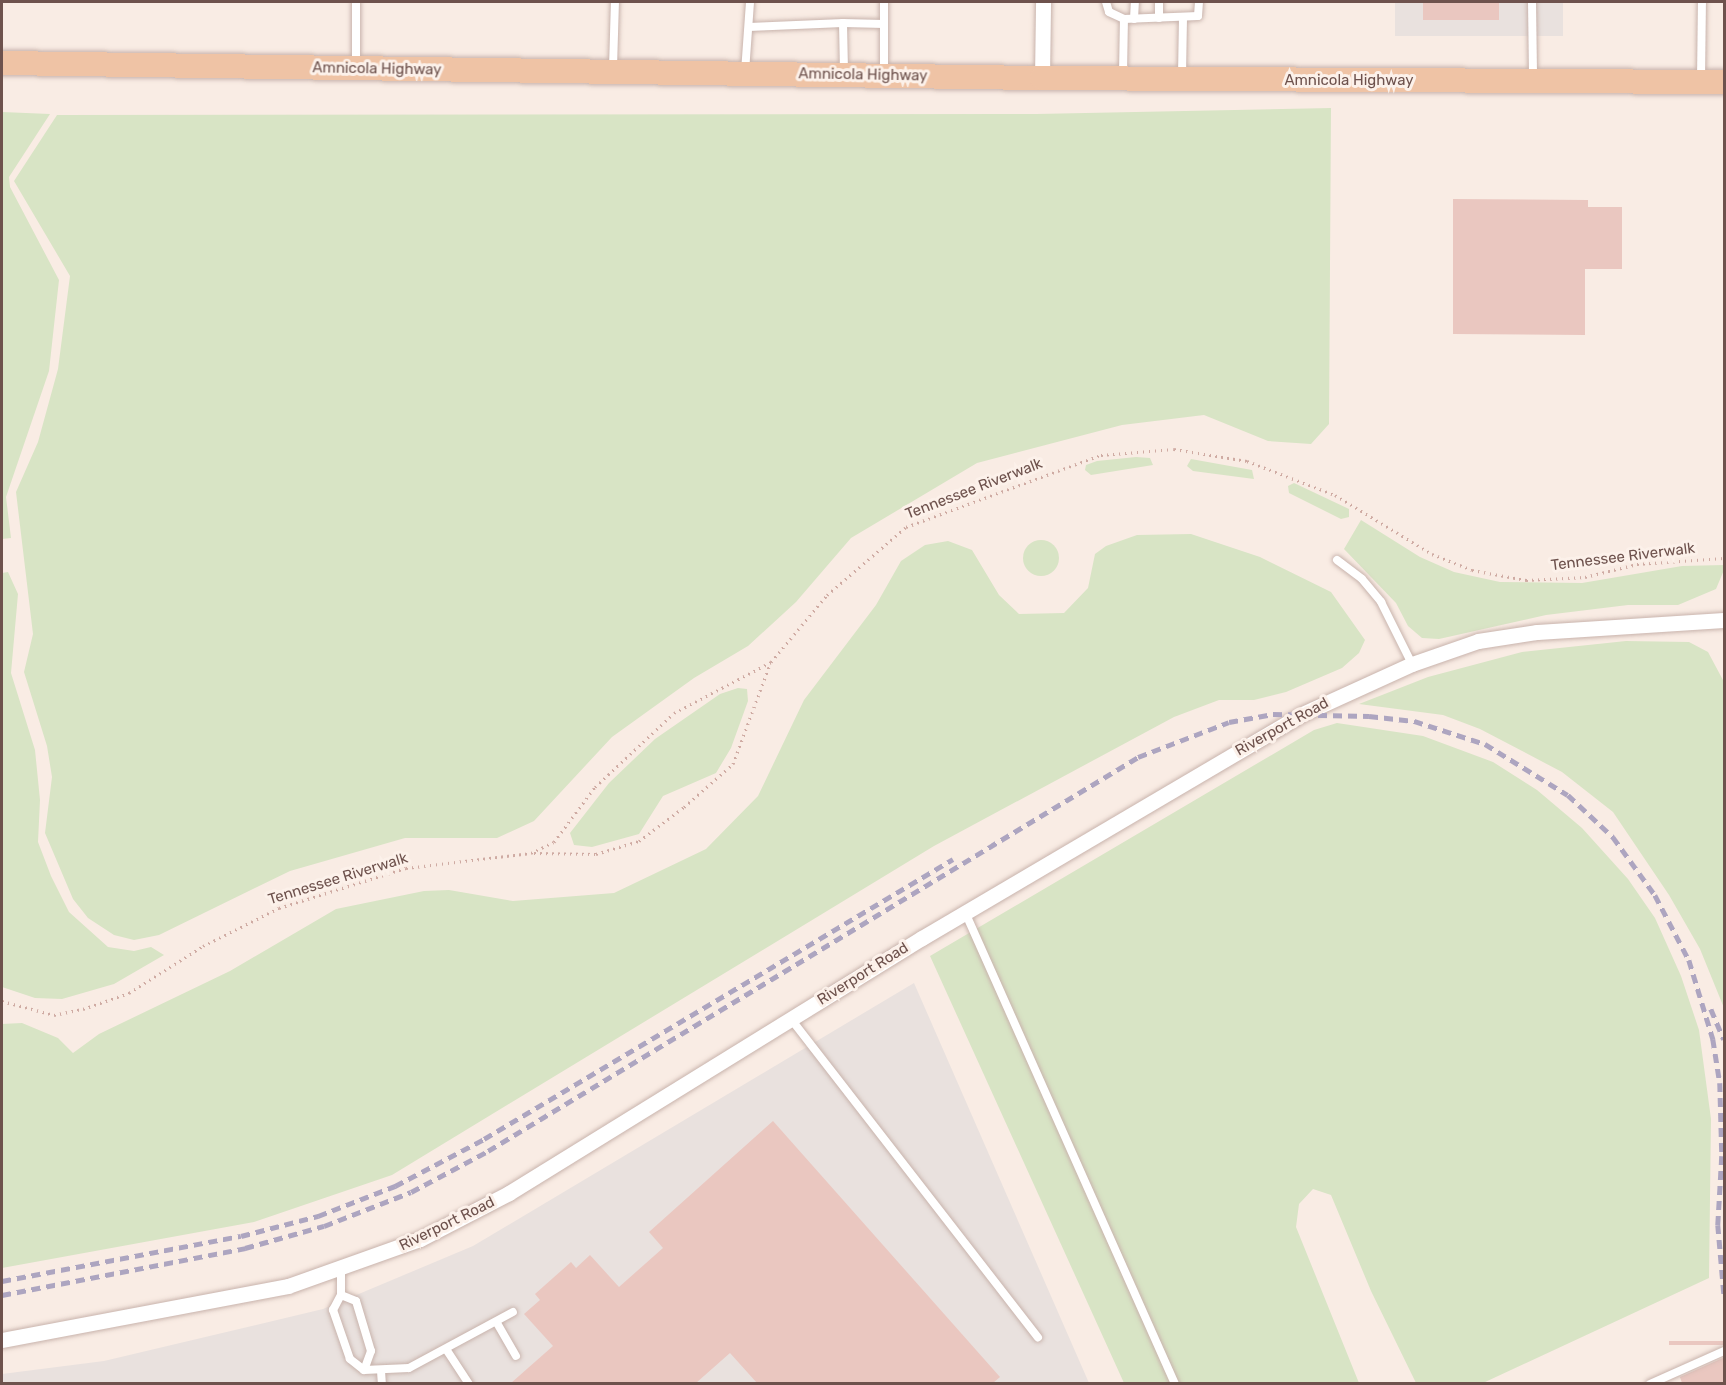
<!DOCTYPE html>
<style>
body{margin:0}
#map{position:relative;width:1726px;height:1385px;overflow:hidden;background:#f9ece4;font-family:Rubik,sans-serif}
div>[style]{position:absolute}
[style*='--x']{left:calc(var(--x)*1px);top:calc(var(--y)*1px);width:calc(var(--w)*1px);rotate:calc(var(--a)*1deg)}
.industrial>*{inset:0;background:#e9e1de;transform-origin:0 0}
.green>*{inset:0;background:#d8e4c5}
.round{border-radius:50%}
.building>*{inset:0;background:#eac7c0;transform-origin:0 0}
.path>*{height:3px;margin-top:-1.5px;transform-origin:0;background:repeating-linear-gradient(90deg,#cfaba3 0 1.5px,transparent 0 6px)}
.roads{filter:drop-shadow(0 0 2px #c8b3ac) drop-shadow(0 0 2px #c8b3ac)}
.lane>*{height:8px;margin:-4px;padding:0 4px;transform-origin:4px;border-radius:4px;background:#fff}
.street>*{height:15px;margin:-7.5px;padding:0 7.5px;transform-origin:7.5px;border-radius:7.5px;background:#fff}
.primary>*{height:24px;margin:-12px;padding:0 12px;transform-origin:12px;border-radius:12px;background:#efc3a5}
.rail>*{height:4.5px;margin-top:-2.25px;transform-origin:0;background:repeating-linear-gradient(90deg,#ada5c0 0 9px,transparent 0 15px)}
span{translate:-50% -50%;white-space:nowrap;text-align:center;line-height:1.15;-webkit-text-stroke:6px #fcf1ea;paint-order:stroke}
.street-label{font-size:15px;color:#6e524d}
.frame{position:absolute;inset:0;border:3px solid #6e524d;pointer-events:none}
</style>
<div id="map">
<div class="industrial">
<div style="left:1395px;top:2px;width:168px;height:34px"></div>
<div style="clip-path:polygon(914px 983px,1089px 1383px,2px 1384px,2px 1374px,104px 1361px,323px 1309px,473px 1246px)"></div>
</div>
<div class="green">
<div style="clip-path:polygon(1331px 108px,1329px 424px,1311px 444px,1268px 441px,1204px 415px,1122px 425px,977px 463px,851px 538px,796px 602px,748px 646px,694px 678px,612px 737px,534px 821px,497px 838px,405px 838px,290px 871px,159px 935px,134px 940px,114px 935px,88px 918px,73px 899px,45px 833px,52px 777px,47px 746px,24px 672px,33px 634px,16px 492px,38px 442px,58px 369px,70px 276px,14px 181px,57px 115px,1036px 114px)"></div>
<div style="clip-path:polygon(2px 112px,50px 114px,9px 177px,10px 187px,59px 280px,49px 371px,6px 497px,11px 538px,2px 539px)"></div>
<div style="clip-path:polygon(1136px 457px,1150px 458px,1153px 465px,1091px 475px,1085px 470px,1086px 465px,1097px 461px)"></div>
<div style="clip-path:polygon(1191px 459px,1252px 470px,1254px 479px,1193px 471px,1187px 466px)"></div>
<div style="clip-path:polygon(1294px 483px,1349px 509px,1349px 517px,1341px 519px,1289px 493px,1288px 486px)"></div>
<div style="clip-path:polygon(1361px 520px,1420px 557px,1454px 572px,1500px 582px,1582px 583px,1682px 566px,1724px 565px,1724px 570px,1716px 589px,1678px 605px,1628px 605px,1546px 615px,1439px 639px,1422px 638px,1408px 626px,1396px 603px,1344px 549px)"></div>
<div style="clip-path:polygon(1191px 534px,1260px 557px,1331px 592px,1365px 640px,1359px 653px,1342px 668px,1286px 692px,1254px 700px,1219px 700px,1174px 717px,934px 846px,392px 1175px,254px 1222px,2px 1268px,2px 1024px,22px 1023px,58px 1038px,73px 1053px,99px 1034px,230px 971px,336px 909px,424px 891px,449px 890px,513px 901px,614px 893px,706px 849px,758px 796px,804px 700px,876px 605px,901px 561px,925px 545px,948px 541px,972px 550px,999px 595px,1019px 614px,1064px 613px,1088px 588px,1095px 554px,1106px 546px,1137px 535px)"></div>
<div class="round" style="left:1023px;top:540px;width:36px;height:36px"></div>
<div style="clip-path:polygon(8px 572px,18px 594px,11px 673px,35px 750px,40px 800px,38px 842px,51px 876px,69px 912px,108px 947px,134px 951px,151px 947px,164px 955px,114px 984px,62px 999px,35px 998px,2px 987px,2px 573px)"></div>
<div style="clip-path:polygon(1626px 641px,1689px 642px,1708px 652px,1724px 682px,1724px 1008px,1700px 949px,1669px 895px,1613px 812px,1562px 772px,1480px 729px,1443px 715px,1359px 704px,1428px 677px,1522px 652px)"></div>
<div style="clip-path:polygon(738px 688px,747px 689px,748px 701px,731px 748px,716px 773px,663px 796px,639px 834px,592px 847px,574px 845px,570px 833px,609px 783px,655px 739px,720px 694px)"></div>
<div style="clip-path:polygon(1337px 723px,1423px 736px,1493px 762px,1537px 790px,1582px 828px,1628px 879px,1655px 918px,1681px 976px,1699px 1030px,1711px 1119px,1709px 1278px,1483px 1383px,1416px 1383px,1371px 1291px,1331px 1195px,1313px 1189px,1299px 1204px,1296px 1227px,1359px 1383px,1124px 1383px,930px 956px,1314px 730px)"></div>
</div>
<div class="building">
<div style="left:1423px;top:2px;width:76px;height:18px"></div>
<div style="clip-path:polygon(1453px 199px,1588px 200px,1588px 207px,1622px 207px,1622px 269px,1585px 269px,1585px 335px,1453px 334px)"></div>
<div style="clip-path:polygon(773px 1121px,1000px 1377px,993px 1383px,757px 1383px,730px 1353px,696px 1383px,511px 1383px,553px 1346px,524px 1314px,540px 1300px,535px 1294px,571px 1262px,576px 1268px,590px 1255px,619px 1287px,663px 1248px,649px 1232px)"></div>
<div style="left:1725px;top:1341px;width:4px;height:56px;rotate:90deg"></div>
<div style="clip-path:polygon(1725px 1357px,1725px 1383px,1682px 1383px,1680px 1377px)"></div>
</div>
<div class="path">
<div style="--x:534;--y:853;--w:62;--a:0.9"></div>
<div style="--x:596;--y:854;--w:45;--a:-16.8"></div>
<div style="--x:639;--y:841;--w:56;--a:-37.1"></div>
<div style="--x:684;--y:807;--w:65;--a:-41.3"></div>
<div style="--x:733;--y:764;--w:107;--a:-69.7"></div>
<div style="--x:2;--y:1001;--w:54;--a:15.1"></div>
<div style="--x:54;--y:1015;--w:30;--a:-12"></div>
<div style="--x:83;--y:1009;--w:49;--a:-19.2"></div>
<div style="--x:129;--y:993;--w:88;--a:-32.4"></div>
<div style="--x:203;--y:946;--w:85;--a:-26.6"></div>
<div style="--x:279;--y:908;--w:133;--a:-17.5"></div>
<div style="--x:406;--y:868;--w:126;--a:-6.8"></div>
<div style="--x:531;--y:853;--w:25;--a:-26"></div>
<div style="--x:554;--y:842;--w:69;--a:-53.3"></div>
<div style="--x:595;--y:787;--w:108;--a:-43.1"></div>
<div style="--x:674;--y:713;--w:110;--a:-27.7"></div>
<div style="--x:771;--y:662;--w:87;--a:-50.1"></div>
<div style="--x:827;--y:595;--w:104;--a:-40.7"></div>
<div style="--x:906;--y:527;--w:208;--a:-20.3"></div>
<div style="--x:1101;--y:455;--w:73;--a:-4.7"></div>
<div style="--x:1174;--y:449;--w:74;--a:9.3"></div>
<div style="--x:1247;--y:461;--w:94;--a:21.1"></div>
<div style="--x:1335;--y:495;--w:114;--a:31.3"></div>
<div style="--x:1432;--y:554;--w:43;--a:21.8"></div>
<div style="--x:1472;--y:570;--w:55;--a:10.5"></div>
<div style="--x:1526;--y:580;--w:59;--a:-2.9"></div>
<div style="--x:1585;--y:577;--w:54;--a:-14"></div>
<div style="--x:1637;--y:564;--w:87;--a:-3.9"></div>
</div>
<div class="roads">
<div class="lane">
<div style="--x:1106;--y:2;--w:10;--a:73"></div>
<div style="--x:1109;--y:12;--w:17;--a:25"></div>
<div style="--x:1124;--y:19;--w:74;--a:-2.3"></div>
<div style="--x:1198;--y:16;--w:14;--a:-86"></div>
<div style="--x:1532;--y:2;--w:76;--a:89.2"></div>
<div style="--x:1159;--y:18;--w:16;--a:-90"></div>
<div style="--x:1134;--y:19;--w:17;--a:-87"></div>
<div style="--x:843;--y:23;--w:41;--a:1.4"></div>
<div style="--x:749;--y:27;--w:94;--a:-2.4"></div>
<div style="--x:843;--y:23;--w:49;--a:88.8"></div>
<div style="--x:356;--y:64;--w:62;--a:-90"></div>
<div style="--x:613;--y:68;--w:66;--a:-88.3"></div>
<div style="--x:745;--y:72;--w:70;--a:-85.9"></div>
<div style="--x:884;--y:74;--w:72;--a:-90"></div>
<div style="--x:1123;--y:74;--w:55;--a:-89"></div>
<div style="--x:1182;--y:75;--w:58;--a:-89"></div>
<div style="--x:1701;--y:80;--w:78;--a:-89.3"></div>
<div style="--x:1337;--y:560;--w:31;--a:37"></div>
<div style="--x:1362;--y:579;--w:30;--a:50"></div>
<div style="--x:1381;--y:602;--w:69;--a:63.4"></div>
<div style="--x:965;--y:912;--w:517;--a:66.01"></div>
<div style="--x:791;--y:1019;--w:403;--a:52.2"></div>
<div style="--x:341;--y:1270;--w:25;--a:90"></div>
<div style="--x:341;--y:1295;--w:16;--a:22"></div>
<div style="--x:356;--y:1301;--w:52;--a:73.3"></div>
<div style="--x:371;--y:1351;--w:20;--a:110"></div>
<div style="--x:364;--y:1370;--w:18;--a:-142"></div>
<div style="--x:350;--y:1359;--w:52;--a:-109.1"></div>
<div style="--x:333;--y:1310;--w:17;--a:-62"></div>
<div style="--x:497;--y:1323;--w:38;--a:60"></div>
<div style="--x:446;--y:1349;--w:42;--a:56.7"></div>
<div style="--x:364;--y:1370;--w:45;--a:-2.5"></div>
<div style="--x:409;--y:1368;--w:118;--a:-28.3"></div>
<div style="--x:381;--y:1371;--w:13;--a:86"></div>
<div style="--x:1650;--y:1384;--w:81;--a:-24"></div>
</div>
<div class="street">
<div style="--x:1042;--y:78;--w:76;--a:-89.2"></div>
<div style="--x:2;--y:1340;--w:291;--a:-10.7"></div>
<div style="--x:288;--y:1286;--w:140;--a:-19.6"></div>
<div style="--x:420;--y:1239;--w:100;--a:-27.3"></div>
<div style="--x:509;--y:1193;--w:485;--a:-31.7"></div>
<div style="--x:922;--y:938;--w:439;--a:-30.5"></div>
<div style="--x:1300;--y:715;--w:123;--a:-24.5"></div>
<div style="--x:1412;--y:664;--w:70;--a:-19.2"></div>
<div style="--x:1478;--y:641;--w:60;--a:-8.7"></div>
<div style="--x:1537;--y:632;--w:187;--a:-3.7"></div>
</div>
<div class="primary">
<div style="--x:2;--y:63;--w:1040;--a:0.83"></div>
<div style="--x:1042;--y:78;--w:682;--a:0.34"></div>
</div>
</div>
<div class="rail">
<div style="--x:1711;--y:1009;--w:33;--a:67"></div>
<div style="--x:2;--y:1281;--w:243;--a:-10.7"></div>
<div style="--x:241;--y:1236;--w:80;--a:-14.6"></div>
<div style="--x:318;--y:1216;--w:83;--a:-21.3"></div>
<div style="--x:395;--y:1186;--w:101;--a:-27.8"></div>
<div style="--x:484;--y:1139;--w:546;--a:-30.84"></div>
<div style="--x:2;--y:1295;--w:248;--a:-10.9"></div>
<div style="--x:245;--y:1248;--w:82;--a:-15.6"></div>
<div style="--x:324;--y:1226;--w:93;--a:-21.3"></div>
<div style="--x:411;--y:1192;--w:87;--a:-28"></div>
<div style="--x:488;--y:1151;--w:760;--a:-31.22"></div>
<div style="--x:1138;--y:757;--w:97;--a:-21"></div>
<div style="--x:1229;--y:722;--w:45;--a:-10.3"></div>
<div style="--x:1273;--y:714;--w:96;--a:1.2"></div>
<div style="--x:1369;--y:716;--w:45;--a:6.3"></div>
<div style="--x:1414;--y:721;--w:75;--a:17.9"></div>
<div style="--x:1485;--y:744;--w:97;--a:31.6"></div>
<div style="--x:1568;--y:795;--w:62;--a:43"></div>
<div style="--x:1613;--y:837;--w:72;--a:54.1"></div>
<div style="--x:1655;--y:895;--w:73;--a:62.4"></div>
<div style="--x:1689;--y:960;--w:83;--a:73.1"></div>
<div style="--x:1713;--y:1039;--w:45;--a:81"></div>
<div style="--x:1720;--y:1083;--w:73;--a:88.4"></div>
<div style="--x:1722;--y:1156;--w:69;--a:93.3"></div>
<div style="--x:1718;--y:1225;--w:69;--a:85"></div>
</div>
<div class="street-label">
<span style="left:377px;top:69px;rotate:1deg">Amnicola Highway</span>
<span style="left:863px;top:75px;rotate:1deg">Amnicola Highway</span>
<span style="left:1349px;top:81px">Amnicola Highway</span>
<span style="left:974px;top:489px;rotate:-21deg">Tennessee Riverwalk</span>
<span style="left:1623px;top:557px;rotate:-7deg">Tennessee Riverwalk</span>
<span style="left:1282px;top:727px;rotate:-29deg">Riverport Road</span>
<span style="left:338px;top:879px;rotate:-17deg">Tennessee Riverwalk</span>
<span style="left:863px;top:974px;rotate:-32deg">Riverport Road</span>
<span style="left:447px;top:1224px;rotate:-26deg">Riverport Road</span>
</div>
<div class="frame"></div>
</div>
